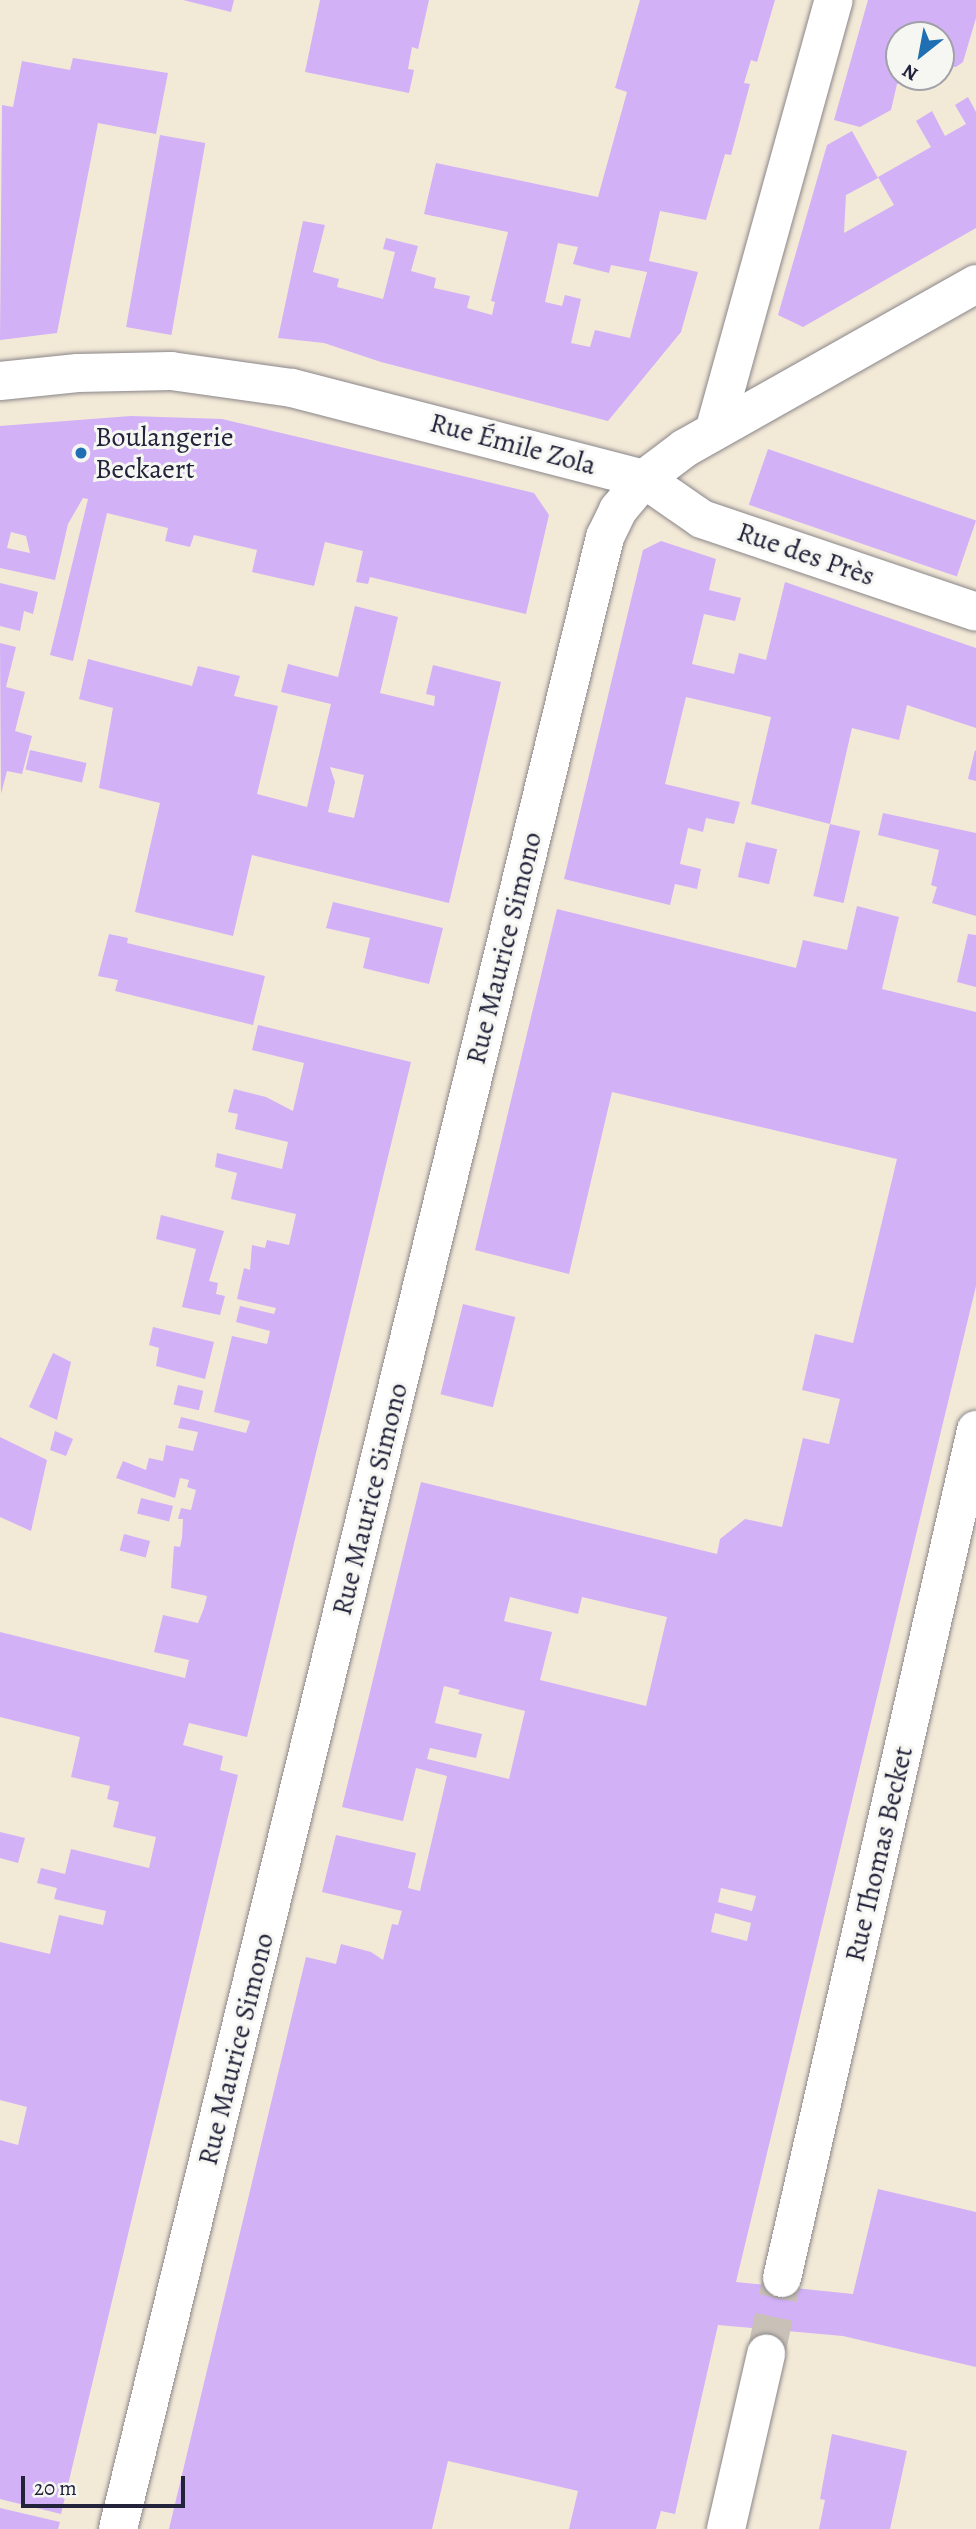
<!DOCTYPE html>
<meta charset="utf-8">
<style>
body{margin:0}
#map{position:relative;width:976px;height:2529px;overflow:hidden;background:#f3e9d7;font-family:Alegreya,serif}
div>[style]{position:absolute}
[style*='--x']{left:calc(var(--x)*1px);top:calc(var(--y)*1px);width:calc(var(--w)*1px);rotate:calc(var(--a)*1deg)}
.building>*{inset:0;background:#d2b1f7;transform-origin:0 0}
.street-tunnel>*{height:38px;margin-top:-19px;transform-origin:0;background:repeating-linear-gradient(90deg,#c9c1b8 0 38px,transparent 0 57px)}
.roads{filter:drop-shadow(0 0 2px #8a8689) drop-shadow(0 0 2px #8a8689)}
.street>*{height:38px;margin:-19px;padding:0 19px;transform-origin:19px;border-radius:19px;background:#fff}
.dots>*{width:19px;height:19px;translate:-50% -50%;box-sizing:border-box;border:4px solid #f6f6f2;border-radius:50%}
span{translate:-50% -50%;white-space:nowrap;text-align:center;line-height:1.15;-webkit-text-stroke:6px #f6f6f2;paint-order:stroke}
.poi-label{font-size:28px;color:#22223b}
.left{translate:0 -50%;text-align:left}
.street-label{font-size:28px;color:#22223b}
.north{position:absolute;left:885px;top:21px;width:70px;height:70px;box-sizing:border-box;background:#f6f6f2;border:2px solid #a1a1a9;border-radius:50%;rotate:211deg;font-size:19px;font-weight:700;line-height:28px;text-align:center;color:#22223b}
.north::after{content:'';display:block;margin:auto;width:24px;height:32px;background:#1f6fb2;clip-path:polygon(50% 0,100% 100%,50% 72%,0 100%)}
.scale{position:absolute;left:21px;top:2476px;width:164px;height:32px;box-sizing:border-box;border:4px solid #22223b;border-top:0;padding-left:9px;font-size:21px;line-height:24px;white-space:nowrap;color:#22223b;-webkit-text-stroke:5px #f6f6f2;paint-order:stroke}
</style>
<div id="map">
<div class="building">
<div style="clip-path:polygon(183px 0,234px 0,231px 12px)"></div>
<div style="clip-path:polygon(320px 0,429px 0,418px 49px,412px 47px,408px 69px,414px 70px,409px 93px,305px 72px)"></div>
<div style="clip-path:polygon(evenodd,640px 0,775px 0,757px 62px,751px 60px,744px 83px,750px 84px,731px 155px,725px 154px,706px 220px,660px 211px,649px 261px,698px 272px,681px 332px,608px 421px,381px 362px,324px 343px,278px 338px,303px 221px,325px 225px,313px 272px,339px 279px,337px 287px,383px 299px,395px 252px,383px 249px,386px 238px,418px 246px,411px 271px,436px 278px,434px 288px,470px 296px,467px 308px,492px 315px,495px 302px,491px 301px,508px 232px,424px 214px,436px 163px,598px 197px,627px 92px,615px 88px,640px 0,558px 243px,578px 247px,573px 264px,609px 273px,611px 265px,647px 272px,630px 338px,595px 330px,590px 347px,571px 343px,581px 299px,565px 295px,562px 306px,545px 302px,558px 243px)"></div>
<div style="clip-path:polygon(868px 0,976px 0,976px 18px,963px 62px,956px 67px,941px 66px,941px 35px,899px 35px,899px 77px,920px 77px,897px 84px,891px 110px,860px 127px,834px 120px)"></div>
<div style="clip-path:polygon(73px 58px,168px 73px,156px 134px,98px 123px,57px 333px,0 340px,2px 105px,13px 107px,22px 61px,70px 70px)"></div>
<div style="clip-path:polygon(968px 97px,976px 112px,976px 228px,803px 327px,778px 315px,827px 145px,852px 131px,878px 178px,846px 195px,844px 233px,894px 205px,878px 177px,931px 147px,916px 121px,932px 111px,945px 136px,966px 124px,955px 105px)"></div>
<div style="left:160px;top:135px;width:46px;height:195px;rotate:10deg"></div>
<div style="clip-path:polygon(evenodd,131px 416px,222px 419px,534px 493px,549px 515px,526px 614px,370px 577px,368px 584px,356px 582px,363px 551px,325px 542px,314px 586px,252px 572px,257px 550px,194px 535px,190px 547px,165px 541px,168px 528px,107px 513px,73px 661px,50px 655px,88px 499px,83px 498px,68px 524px,55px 580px,0 568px,0 426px,131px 416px,11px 532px,26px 536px,30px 553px,7px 548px,11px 532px)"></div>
<div style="left:768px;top:449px;width:220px;height:59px;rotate:19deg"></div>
<div style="clip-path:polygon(661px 541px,716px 559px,709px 590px,741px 598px,735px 621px,704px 614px,692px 664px,734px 674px,739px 653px,766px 660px,785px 582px,976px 648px,976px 728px,907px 705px,899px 740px,852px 728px,830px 824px,751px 804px,771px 717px,686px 697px,665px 784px,740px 802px,734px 824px,706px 818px,703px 832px,688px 828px,680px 864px,701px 869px,697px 889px,675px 884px,670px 905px,564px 879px,643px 550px)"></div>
<div style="clip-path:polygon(0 583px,38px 592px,33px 614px,24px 611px,20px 631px,0 626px)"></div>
<div style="clip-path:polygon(evenodd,355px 606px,398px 617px,380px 693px,434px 706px,435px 696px,426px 694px,433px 665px,501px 682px,449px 903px,252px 855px,233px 936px,135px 912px,160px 803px,99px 788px,113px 708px,79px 699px,88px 659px,192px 686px,198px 666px,240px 676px,234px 696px,278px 706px,257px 794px,307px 807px,331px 704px,281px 692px,288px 664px,338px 677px,355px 606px,330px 767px,364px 775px,354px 818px,328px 812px,335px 782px,330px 767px)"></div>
<div style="clip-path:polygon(0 643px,16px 647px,6px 687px,25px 692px,15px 731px,32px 736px,22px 774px,7px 771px,1px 794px)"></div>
<div style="left:30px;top:750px;width:58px;height:20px;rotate:13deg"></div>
<div style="clip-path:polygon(975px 750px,976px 751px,976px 781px,968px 779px)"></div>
<div style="clip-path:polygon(883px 813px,976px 833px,976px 916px,932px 903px,937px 887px,931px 885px,939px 850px,878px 835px)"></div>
<div style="left:830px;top:824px;width:31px;height:74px;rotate:13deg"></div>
<div style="left:746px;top:842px;width:32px;height:36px;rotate:13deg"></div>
<div style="clip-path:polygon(333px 902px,443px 928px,429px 984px,363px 968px,370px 938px,326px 928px)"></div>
<div style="clip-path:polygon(evenodd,857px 906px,899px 917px,882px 989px,976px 1012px,976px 1286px,736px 2282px,853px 2294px,878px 2189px,976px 2212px,976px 2367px,843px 2336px,718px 2325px,675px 2514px,661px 2511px,656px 2529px,569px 2529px,578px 2491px,448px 2461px,432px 2529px,169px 2529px,306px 1957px,336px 1964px,341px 1944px,371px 1952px,383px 1960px,392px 1924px,398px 1925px,402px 1911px,322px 1892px,336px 1835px,416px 1853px,408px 1888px,420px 1891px,447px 1776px,416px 1768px,403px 1821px,342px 1807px,421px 1482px,717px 1554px,720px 1539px,745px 1519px,782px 1527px,803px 1438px,829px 1444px,840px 1399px,802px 1390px,815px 1334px,853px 1343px,897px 1159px,612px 1092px,569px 1274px,475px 1250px,557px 909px,796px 968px,803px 940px,847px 950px,857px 906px,510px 1597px,578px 1614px,582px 1597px,667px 1617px,646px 1706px,540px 1680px,552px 1632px,504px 1621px,510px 1597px,857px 906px,444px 1686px,460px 1690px,458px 1694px,525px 1711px,509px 1779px,427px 1759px,430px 1748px,476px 1758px,482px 1734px,435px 1723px,444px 1686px,857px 906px,721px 1888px,756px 1896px,752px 1911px,718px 1902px,721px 1888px,857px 906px,715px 1913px,751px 1923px,747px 1941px,711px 1932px,715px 1913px)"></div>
<div style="clip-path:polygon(109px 934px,128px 938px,127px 943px,265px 976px,253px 1025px,115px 991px,118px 980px,98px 976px)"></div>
<div style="clip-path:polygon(968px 934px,976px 935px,976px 987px,957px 982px)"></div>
<div style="clip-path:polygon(258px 1025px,411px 1062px,247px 1737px,189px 1723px,183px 1745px,223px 1756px,220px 1770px,238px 1775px,61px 2514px,0 2499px,0 2140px,18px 2145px,27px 2107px,0 2100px,0 1942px,50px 1954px,59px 1915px,103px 1925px,106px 1911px,54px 1899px,57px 1888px,37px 1883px,41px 1868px,65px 1874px,71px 1849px,149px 1868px,156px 1837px,113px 1827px,119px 1802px,107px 1799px,110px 1786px,71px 1777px,80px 1737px,0 1717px,0 1632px,185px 1678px,189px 1660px,154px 1652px,163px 1615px,198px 1623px,204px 1608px,207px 1596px,171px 1588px,174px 1546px,180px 1547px,182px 1538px,183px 1519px,178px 1519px,181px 1508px,191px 1510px,196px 1490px,187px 1487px,189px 1480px,180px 1478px,175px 1498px,116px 1478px,123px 1461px,146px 1470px,149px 1458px,163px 1461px,166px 1445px,193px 1451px,198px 1432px,178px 1428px,181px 1417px,246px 1433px,250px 1421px,214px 1412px,232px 1336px,267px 1344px,270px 1331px,236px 1322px,240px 1306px,274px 1314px,276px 1308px,237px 1299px,244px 1268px,250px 1270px,252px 1245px,265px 1248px,267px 1240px,289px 1245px,296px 1214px,231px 1199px,237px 1173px,215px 1167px,217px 1153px,282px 1169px,288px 1142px,235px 1129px,238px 1114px,228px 1112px,234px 1089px,266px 1097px,293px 1111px,304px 1063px,252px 1050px)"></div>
<div style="clip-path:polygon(161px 1215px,224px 1231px,209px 1281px,218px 1283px,216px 1294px,225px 1296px,220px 1315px,182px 1307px,196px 1249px,156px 1239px)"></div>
<div style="left:463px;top:1304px;width:54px;height:93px;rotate:14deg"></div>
<div style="clip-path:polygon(153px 1327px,214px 1342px,205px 1379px,156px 1366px,159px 1348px,149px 1345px)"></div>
<div style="clip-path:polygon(53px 1353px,71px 1362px,57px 1420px,29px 1407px)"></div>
<div style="left:178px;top:1385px;width:26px;height:20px;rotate:13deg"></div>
<div style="clip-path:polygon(55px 1431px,73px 1439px,66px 1456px,50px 1450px)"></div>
<div style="clip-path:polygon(0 1437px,47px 1460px,31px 1531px,0 1517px)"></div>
<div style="left:141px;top:1498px;width:33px;height:16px;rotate:14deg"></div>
<div style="left:124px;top:1534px;width:27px;height:17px;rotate:15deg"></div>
<div style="clip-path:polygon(0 1832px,25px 1838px,18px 1863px,0 1858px)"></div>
<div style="clip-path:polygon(832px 2434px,907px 2451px,890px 2529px,819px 2529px,825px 2500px,820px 2499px)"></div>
<div style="clip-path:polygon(0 2508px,60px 2522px,58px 2529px,0 2529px)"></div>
</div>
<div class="street-tunnel">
<div style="--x:766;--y:2354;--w:78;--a:-78.1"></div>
</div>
<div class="roads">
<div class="street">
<div style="--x:0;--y:381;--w:78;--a:-5.9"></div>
<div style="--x:78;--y:373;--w:93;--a:-1.2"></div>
<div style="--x:171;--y:371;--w:122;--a:8"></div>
<div style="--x:292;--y:388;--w:364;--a:14.5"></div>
<div style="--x:644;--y:479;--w:70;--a:34.6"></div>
<div style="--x:702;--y:519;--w:289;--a:18.7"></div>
<div style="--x:715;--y:428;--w:444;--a:-74.5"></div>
<div style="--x:782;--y:2278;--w:870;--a:-77.11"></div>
<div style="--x:118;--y:2529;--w:2051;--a:-76.26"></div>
<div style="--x:605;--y:537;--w:30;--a:-64"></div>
<div style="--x:618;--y:510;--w:40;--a:-50"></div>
<div style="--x:644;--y:479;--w:51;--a:-37.1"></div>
<div style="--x:685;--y:448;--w:334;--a:-29.4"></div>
<div style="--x:726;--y:2529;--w:180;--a:-77.1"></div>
</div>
</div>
<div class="dots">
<div style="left:81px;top:453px;background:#1f6fb2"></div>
</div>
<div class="poi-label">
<span class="left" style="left:95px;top:453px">Boulangerie<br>Beckaert</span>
</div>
<div class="street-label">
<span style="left:513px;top:444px;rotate:15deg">Rue Émile Zola</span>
<span style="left:806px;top:554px;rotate:19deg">Rue des Près</span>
<span style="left:504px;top:948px;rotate:-76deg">Rue Maurice Simono</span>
<span style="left:370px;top:1499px;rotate:-76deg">Rue Maurice Simono</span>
<span style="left:879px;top:1854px;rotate:-77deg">Rue Thomas Becket</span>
<span style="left:236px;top:2049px;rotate:-76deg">Rue Maurice Simono</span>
</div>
<div class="north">N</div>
<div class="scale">20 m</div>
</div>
